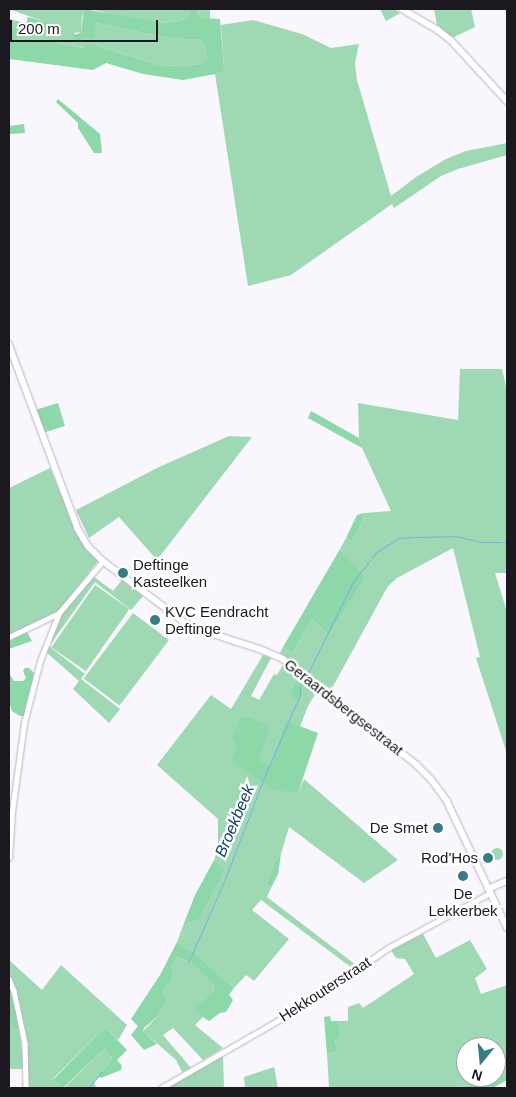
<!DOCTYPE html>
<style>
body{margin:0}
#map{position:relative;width:516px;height:1097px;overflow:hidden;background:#f9f6fe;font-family:Helvetica,sans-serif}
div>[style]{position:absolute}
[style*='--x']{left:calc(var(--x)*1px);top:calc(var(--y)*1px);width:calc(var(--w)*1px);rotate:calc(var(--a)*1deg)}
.green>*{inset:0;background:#9ed9b3;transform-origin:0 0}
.round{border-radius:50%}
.forest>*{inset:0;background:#8cd8a9;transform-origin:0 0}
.stream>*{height:1px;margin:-0.5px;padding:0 0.5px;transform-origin:0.5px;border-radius:0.5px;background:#70b5e6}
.roads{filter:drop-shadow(0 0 1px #bbb2c6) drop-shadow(0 0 1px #bbb2c6)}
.street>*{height:4.5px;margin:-2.25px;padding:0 2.25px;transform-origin:2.25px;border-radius:2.25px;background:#fff}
.secondary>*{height:5.5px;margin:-2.75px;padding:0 2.75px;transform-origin:2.75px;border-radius:2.75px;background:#fff}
.dots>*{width:14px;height:14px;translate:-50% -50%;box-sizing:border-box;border:2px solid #fff;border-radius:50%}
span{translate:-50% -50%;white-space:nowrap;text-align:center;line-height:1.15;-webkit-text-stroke:5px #fff;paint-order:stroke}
.poi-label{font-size:15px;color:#1b181f}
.left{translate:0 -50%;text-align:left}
.right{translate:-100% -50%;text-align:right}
.street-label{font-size:15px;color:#1b181f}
.water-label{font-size:16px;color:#0d4364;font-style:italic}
.frame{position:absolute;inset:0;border:10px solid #1b181f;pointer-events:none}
.north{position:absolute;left:456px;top:1037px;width:50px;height:50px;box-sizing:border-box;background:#fff;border:1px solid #a4a3a5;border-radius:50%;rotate:197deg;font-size:14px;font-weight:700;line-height:20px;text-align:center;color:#1b181f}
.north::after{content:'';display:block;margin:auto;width:18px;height:22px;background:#357b88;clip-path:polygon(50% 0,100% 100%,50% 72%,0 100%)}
.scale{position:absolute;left:10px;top:20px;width:148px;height:22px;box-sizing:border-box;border:2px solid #1b181f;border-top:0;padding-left:6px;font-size:15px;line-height:18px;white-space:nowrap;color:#1b181f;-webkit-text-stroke:4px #fff;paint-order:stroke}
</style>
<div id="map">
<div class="green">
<div style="clip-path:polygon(9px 9px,86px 9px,82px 16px,81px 32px,74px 33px,81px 39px,96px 23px,168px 38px,201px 40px,205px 46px,207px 60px,199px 64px,183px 66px,158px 65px,88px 43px,84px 48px,56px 42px,18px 40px,20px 28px,9px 25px,9px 19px,26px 23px,25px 27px,47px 34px,51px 24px)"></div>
<div style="clip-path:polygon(91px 9px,190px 9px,186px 18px,180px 21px,165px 23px,124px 17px)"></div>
<div style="clip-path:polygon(198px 9px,210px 9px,210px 19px,199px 18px)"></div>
<div style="clip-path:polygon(380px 9px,394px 9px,400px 13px,386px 21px)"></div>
<div style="clip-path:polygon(434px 9px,471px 9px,475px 27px,452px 38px,437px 25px)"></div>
<div style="clip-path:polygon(253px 20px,302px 34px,331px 48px,359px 44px,355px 63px,357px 80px,391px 196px,416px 177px,446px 159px,466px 151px,507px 143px,507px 155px,458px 169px,441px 176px,394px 208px,392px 204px,291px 275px,248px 286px,215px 74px,221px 73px,224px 68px,221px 25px)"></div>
<div style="clip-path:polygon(460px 369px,502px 369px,507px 391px,507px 573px,495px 573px,507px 612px,507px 754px,476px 658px,480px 657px,453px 548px,397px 578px,388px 586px,331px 690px,280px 653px,283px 647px,292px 653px,312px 619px,329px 635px,363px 578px,340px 549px,346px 538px,352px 541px,363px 521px,364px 513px,391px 511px,362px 448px,359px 438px,358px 403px,458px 420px)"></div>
<div style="clip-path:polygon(229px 436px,252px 437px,157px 560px,119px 517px,89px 538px,76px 510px,159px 467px)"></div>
<div style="clip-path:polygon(50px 468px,80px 540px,98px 561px,58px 612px,9px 636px,9px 488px)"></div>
<div style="clip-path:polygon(93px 576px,113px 591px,122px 580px,143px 596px,131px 610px,95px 582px,49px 646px,85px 674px,81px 679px,120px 709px,109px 723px,73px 689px,79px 681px,46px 652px,62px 614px)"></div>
<div style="left:95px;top:585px;width:42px;height:76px;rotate:35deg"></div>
<div style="left:133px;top:613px;width:45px;height:82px;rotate:37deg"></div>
<div style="clip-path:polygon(263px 655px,271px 658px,251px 696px,259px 700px,274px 674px,277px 675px,283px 665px,298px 676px,291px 690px,302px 694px,305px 682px,317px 691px,308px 706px,300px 727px,286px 722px,270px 765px,258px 761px,237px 747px,298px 793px,304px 779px,398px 860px,364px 883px,289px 827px,281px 854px,275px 860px,266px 885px,272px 886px,267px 897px,356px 965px,352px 968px,261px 900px,252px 910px,289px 939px,254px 981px,246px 975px,234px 988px,196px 954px,177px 942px,184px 923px,194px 922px,225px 869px,214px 860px,218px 849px,218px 819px,157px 765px,211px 695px,231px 709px)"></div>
<div class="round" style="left:491px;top:848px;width:12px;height:12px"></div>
<div style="clip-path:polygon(evenodd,423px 934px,436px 958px,470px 940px,487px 969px,475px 978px,481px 994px,507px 985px,507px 1071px,499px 1078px,458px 1088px,329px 1088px,327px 1054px,337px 1051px,335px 1038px,341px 1037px,338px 1021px,348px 1021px,348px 1007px,359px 1003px,363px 1008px,414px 974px,405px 959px,396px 958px,391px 950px,423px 934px,466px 1047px,496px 1047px,496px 1077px,466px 1077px,466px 1047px)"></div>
<div style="clip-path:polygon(177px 957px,191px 963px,213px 985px,214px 990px,197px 1008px,203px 1017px,195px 1025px,223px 1048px,203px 1060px,173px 1028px,163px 1035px,191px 1068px,182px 1072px,176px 1060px,143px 1031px,159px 1015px,168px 999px,162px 992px,163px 987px,172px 980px,174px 973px,172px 967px)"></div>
<div style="clip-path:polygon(9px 960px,42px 990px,61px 965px,127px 1025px,118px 1040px,105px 1027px,53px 1079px,63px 1088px,29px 1088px,25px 1028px,18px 993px,9px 968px)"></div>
<div style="clip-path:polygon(12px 1027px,19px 1028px,24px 1069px,9px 1069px,9px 1028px)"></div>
<div style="clip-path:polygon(106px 1047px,112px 1057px,108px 1066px,97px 1074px,99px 1076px,94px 1081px,96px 1088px,64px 1088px)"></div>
<div style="clip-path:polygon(223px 1056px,224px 1088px,167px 1088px)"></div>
<div style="clip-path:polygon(274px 1067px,278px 1088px,245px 1088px,244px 1077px)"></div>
</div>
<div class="forest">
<div style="clip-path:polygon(84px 9px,165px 23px,180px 21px,186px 18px,190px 9px,198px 9px,199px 18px,220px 19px,224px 68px,221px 73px,183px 80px,143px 74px,106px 63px,93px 70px,9px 59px,9px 25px,20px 28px,18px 40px,56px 42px,83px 48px,84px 45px,88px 43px,158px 65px,183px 66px,199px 64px,207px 60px,205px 46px,201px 40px,168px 38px,96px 23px,94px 38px,85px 37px,76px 42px,73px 36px,81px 32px)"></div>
<div style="left:28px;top:17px;width:24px;height:12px;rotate:15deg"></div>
<div style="clip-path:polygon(58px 99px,100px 134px,102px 153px,94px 153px,78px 128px,78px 123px,56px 102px)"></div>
<div style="clip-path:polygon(24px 124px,25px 133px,9px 134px,9px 126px)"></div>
<div style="left:58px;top:403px;width:24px;height:22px;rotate:73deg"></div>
<div style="clip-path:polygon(311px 411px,359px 438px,362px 448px,308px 418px)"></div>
<div style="clip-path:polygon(364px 513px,363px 521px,352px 541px,346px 538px,357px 515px)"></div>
<div style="clip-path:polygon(340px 549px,364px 578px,329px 635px,312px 619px,292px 653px,283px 647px)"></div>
<div style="clip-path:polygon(27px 632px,32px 641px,9px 649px,9px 640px)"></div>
<div style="clip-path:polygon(25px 668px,29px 668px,34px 673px,24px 716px,20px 716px,12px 711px,9px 702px,9px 673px,14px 681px,23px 681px,26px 678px,23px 671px)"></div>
<div style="clip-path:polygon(298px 676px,305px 682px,302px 694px,298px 699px,295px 699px,291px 694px,291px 690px)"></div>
<div style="clip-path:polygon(241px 717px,251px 718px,270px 727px,258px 760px,270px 765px,286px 721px,318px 733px,298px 793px,275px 790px,231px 762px,237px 747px,232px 737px)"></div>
<div style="clip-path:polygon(281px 854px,278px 874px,272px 886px,266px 885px,275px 860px)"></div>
<div style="clip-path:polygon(214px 860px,225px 869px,199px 918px,194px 922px,184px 923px,195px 895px)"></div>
<div style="clip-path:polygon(177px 942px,196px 954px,234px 988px,229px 995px,233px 1000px,226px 1012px,220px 1013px,209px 1021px,203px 1017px,196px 1008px,214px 990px,213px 985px,191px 963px,177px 957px,172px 967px,174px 973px,172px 980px,164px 987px,162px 992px,168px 999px,159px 1015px,144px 1028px,143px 1031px,157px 1044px,144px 1050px,131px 1035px,138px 1026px,131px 1019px,160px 975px)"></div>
<div style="clip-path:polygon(9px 968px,18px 993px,25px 1028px,9px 1028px)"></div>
<div style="clip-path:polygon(330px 1016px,331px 1021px,338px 1021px,341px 1037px,335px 1039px,337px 1051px,327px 1054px,324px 1017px)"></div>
<div style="clip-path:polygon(105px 1027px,127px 1050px,117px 1060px,122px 1066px,121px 1070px,101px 1078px,97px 1074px,108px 1066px,112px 1057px,105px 1048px,63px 1088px,53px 1080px)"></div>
<div style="clip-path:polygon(507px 1071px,507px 1080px,493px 1088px,458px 1088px,499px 1078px)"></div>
</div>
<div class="stream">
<div style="--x:416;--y:537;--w:39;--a:-1"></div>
<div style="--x:455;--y:536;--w:27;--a:13"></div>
<div style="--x:481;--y:542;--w:19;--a:0"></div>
<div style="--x:503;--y:542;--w:4;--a:0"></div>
<div style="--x:372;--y:558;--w:6;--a:-59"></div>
<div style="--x:375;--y:553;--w:28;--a:-32"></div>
<div style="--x:399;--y:538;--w:15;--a:-4"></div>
<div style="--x:308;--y:673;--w:102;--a:-63.7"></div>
<div style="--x:353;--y:582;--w:28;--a:-52"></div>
<div style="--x:188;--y:963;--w:86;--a:-66.1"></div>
<div style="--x:223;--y:884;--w:117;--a:-68.9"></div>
<div style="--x:265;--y:775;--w:87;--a:-66.4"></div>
<div style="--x:300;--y:695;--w:9;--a:-90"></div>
<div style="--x:88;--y:1088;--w:21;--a:-49"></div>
</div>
<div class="roads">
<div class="street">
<div style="--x:9;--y:637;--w:55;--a:-25.6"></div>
<div style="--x:59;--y:613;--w:68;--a:-49.8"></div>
<div style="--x:9;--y:858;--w:46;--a:-86.3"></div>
<div style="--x:12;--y:812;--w:90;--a:-82.3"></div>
<div style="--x:24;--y:723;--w:64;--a:-75.5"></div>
<div style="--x:40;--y:661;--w:52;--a:-68.4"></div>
<div style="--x:9;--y:979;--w:13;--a:67"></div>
<div style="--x:14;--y:991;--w:53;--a:78.1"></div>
<div style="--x:25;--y:1043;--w:45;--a:88.7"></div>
<div style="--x:161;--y:1088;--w:158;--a:-30"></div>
<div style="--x:298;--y:1009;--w:109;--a:-34.1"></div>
<div style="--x:388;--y:948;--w:116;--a:-28.3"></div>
</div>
<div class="secondary">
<div style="--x:402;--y:9;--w:42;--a:30.3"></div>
<div style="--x:438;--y:30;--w:16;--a:38"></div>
<div style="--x:451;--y:40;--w:83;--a:47.4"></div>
<div style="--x:9;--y:344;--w:197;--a:69.5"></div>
<div style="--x:78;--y:529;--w:21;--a:59"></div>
<div style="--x:89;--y:547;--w:20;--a:45"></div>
<div style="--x:103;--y:561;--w:110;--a:36.9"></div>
<div style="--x:191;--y:627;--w:72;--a:17.7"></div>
<div style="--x:260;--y:649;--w:25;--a:23"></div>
<div style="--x:283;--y:659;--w:171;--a:38.3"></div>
<div style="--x:417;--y:765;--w:21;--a:45"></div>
<div style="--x:432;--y:780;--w:26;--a:54"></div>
<div style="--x:447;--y:801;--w:140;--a:64.5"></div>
<div style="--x:488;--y:889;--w:21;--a:-23"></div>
</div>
</div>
<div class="dots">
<div style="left:123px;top:573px;background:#357b88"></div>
<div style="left:155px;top:620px;background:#357b88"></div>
<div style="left:438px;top:828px;background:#357b88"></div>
<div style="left:488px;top:858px;background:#357b88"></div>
<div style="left:463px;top:876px;background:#357b88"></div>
</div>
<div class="poi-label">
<span class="left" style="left:133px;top:573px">Deftinge<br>Kasteelken</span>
<span class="left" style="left:165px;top:620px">KVC Eendracht<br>Deftinge</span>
<span class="right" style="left:428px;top:828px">De Smet</span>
<span class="right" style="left:478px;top:858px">Rod'Hos</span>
<span style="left:463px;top:902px">De<br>Lekkerbek</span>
</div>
<div class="street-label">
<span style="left:344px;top:707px;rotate:38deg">Geraardsbergsestraat</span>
<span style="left:325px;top:989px;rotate:-33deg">Hekkouterstraat</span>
</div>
<div class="water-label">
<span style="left:235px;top:821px;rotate:-67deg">Broekbeek</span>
</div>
<div class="frame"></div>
<div class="north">N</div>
<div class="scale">200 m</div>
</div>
